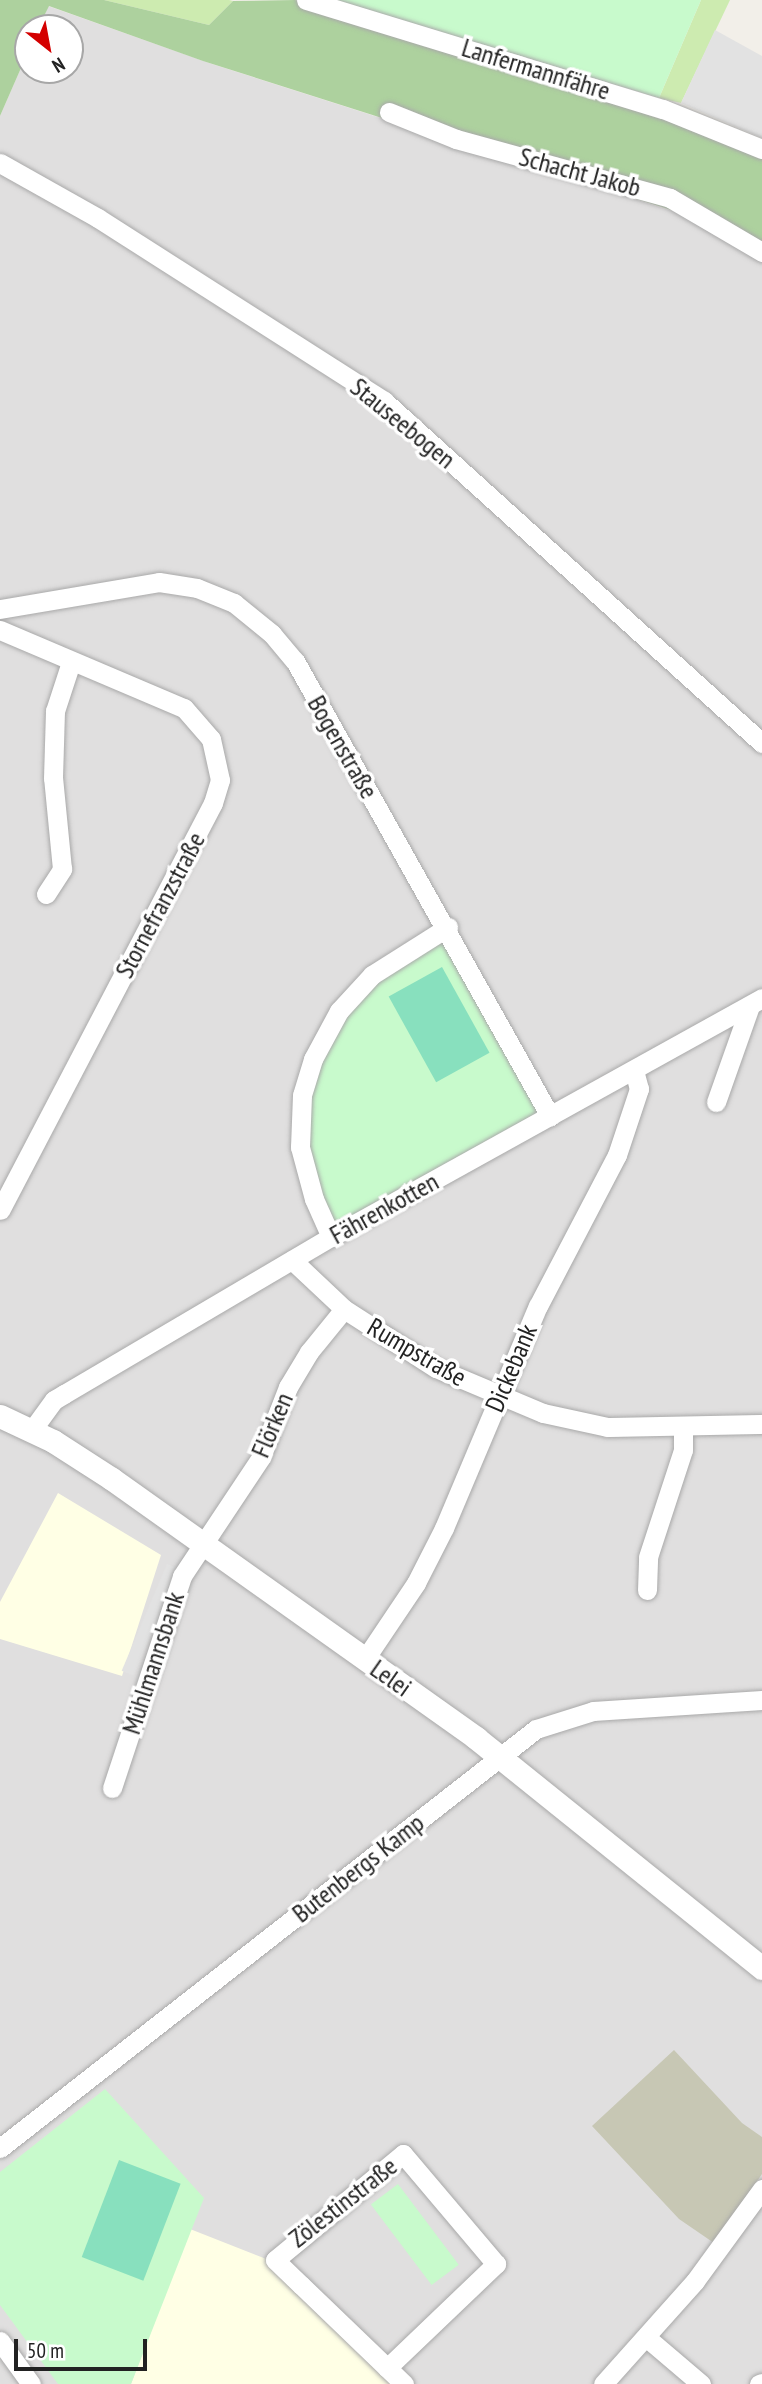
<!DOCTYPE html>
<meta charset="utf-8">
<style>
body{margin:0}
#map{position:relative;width:762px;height:2384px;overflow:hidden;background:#f2efe9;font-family:"PT Sans Narrow",sans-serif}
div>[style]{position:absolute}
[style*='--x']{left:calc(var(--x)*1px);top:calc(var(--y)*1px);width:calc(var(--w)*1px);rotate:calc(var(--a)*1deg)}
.residential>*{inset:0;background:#e0dfdf}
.education>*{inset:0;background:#ffffe5}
.construction>*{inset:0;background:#c7c7b4}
.grass>*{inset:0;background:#cdebb0}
.forest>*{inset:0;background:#add19e}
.park>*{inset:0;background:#c8facc;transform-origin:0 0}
.pitch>*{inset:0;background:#88e0be;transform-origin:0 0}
.parking>*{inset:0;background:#e2e2e2;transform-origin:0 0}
.roads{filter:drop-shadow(0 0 2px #a9a9a9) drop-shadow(0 0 2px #a9a9a9)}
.minor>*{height:19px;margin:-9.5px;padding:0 9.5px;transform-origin:9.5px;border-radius:9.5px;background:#fff}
.tertiary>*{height:23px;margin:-11.5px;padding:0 11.5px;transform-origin:11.5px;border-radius:11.5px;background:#fff}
span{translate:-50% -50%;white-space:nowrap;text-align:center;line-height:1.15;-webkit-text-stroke:7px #fff;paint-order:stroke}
.street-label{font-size:26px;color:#222}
.north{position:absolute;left:14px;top:14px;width:70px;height:70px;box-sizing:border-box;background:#fff;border:2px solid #a7a7a7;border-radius:50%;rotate:149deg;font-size:19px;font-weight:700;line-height:28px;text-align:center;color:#222}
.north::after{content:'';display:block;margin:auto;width:24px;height:32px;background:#d40000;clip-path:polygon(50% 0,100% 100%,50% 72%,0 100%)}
.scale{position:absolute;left:14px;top:2339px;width:133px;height:32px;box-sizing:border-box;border:4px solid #222;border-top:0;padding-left:9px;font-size:21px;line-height:24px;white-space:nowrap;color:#222;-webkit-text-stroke:5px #fff;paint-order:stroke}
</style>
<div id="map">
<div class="residential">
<div style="clip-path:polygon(48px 6px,212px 64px,675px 212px,762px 258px,762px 2384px,0 2384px,0 116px,28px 52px,28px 70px,70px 70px,70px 28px,39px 28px)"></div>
</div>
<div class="education">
<div style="clip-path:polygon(58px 1493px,161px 1555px,122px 1676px,0 1639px,0 1602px)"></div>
<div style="clip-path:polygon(190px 2229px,274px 2262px,399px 2384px,131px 2384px)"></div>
</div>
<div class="construction">
<div style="clip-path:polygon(674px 2050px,742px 2123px,762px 2137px,762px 2174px,714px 2243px,679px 2219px,592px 2126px)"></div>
</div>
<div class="grass">
<div style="clip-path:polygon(104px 0,229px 0,233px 1px,209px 25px)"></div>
<div style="clip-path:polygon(701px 0,730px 0,681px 103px,659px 98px)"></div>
</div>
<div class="forest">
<div style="clip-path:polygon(0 0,104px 0,209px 25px,233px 1px,295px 0,762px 152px,762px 259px,693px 217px,203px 61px,49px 6px,38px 28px,28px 28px,28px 52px,0 116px)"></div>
</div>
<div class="park">
<div style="clip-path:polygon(335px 0,701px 0,659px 98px)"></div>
<div style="clip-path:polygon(448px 927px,550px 1116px,331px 1237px,304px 1151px,308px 1077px,372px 975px)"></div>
<div style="clip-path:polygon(105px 2089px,204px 2198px,131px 2384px,58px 2384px,0 2305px,0 2172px)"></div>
<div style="left:398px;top:2184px;width:101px;height:34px;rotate:53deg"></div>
</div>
<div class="pitch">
<div style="left:442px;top:967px;width:98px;height:61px;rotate:61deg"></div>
<div style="left:119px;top:2160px;width:66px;height:104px;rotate:21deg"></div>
</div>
<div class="parking">
<div style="clip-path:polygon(715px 30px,762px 56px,762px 138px,681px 103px)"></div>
<div style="left:167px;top:1564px;width:13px;height:116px;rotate:23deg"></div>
</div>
<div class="roads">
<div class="minor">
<div style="--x:306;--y:0;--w:373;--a:17"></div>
<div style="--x:663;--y:109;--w:107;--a:22"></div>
<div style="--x:389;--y:112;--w:72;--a:21.9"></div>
<div style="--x:456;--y:139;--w:222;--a:15.4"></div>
<div style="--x:670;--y:198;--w:107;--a:30.4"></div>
<div style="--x:0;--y:163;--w:112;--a:29.3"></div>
<div style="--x:98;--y:218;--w:340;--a:32.6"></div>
<div style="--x:384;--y:401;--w:510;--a:42.14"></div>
<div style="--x:0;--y:609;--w:161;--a:-9.6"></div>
<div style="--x:159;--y:582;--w:38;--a:9"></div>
<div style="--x:197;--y:588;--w:40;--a:22"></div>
<div style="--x:234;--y:603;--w:49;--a:39.2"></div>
<div style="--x:272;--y:634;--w:35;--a:50"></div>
<div style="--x:295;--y:661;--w:522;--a:60.73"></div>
<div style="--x:0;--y:630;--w:200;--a:23"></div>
<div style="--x:184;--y:708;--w:41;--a:48.9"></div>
<div style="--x:211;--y:739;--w:42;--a:77.6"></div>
<div style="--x:220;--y:780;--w:24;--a:107"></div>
<div style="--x:213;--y:803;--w:459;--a:117.6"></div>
<div style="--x:46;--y:894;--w:30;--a:-57"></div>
<div style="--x:62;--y:869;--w:91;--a:-95.6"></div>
<div style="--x:53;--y:778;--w:67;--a:-88.3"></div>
<div style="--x:55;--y:711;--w:52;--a:-71.9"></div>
<div style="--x:716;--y:1102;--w:102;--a:-70.5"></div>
<div style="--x:331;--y:1237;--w:42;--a:-114.1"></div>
<div style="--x:314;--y:1199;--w:54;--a:-105.1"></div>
<div style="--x:300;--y:1147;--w:52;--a:-87.8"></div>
<div style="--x:302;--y:1095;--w:38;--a:-73"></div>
<div style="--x:313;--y:1059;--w:55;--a:-61.6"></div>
<div style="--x:339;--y:1011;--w:49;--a:-47.5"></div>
<div style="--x:372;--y:975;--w:90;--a:-32.3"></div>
<div style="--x:292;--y:1260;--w:71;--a:43.3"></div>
<div style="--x:344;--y:1309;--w:109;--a:32.7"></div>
<div style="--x:436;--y:1368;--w:116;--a:22.8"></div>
<div style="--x:543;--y:1413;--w:66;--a:12.3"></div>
<div style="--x:607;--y:1427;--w:155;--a:-1.1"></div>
<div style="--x:32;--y:1430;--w:37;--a:-54"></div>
<div style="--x:54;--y:1400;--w:12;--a:-31"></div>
<div style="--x:64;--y:1394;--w:310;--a:-30.5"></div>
<div style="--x:331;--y:1237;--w:493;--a:-29"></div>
<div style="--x:647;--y:1590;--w:33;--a:-88"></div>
<div style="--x:648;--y:1557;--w:113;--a:-71.9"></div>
<div style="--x:683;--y:1450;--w:23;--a:-90"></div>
<div style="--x:365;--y:1659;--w:92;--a:-56.1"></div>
<div style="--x:416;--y:1583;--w:62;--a:-63"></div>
<div style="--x:444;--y:1528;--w:241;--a:-67.1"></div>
<div style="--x:538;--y:1306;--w:170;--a:-62.4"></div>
<div style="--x:617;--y:1155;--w:70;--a:-71.6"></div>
<div style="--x:639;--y:1089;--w:20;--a:-105"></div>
<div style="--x:112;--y:1788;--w:223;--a:-71.7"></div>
<div style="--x:182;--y:1576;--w:143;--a:-56.4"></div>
<div style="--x:261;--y:1457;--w:75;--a:-68.9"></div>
<div style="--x:288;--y:1387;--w:41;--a:-59"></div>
<div style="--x:309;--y:1352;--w:55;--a:-50.9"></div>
<div style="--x:0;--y:2148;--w:680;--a:-38.02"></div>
<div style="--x:536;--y:1729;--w:60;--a:-17.5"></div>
<div style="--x:593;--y:1711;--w:169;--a:-3.7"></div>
<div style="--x:647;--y:2338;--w:71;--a:40.4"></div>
<div style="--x:0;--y:2341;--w:53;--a:54.2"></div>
<div style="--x:387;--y:2368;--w:151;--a:-43.7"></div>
<div style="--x:496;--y:2264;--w:144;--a:-130.2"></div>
<div style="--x:403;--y:2154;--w:166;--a:140.4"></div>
<div style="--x:275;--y:2260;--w:36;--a:44"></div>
<div style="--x:301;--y:2285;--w:143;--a:43.9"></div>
<div style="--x:603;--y:2384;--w:138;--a:-48.2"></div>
<div style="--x:695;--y:2281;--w:114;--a:-53.9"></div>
<div style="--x:759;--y:2384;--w:3;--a:-18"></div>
</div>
<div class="tertiary">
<div style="--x:0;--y:1416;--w:59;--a:25.3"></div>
<div style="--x:53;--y:1441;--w:70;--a:32.8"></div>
<div style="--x:112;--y:1479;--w:447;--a:35.4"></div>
<div style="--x:476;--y:1738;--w:367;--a:38.8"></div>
</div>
</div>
<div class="street-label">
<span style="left:536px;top:69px;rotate:17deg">Lanfermannfähre</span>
<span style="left:580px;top:172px;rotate:15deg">Schacht Jakob</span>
<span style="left:403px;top:423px;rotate:39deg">Stauseebogen</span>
<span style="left:343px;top:747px;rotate:60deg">Bogenstraße</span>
<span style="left:160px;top:905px;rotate:-62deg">Stornefranzstraße</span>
<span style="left:384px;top:1208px;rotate:-29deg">Fährenkotten</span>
<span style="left:417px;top:1352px;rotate:30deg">Rumpstraße</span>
<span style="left:511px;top:1368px;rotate:-67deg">Dickebank</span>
<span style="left:272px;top:1425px;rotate:-67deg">Flörken</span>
<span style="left:153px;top:1663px;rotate:-72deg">Mühlmannsbank</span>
<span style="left:391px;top:1678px;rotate:35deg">Lelei</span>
<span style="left:358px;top:1868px;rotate:-38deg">Butenbergs Kamp</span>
<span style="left:343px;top:2202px;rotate:-38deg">Zölestinstraße</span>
</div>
<div class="north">N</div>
<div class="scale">50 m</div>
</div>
